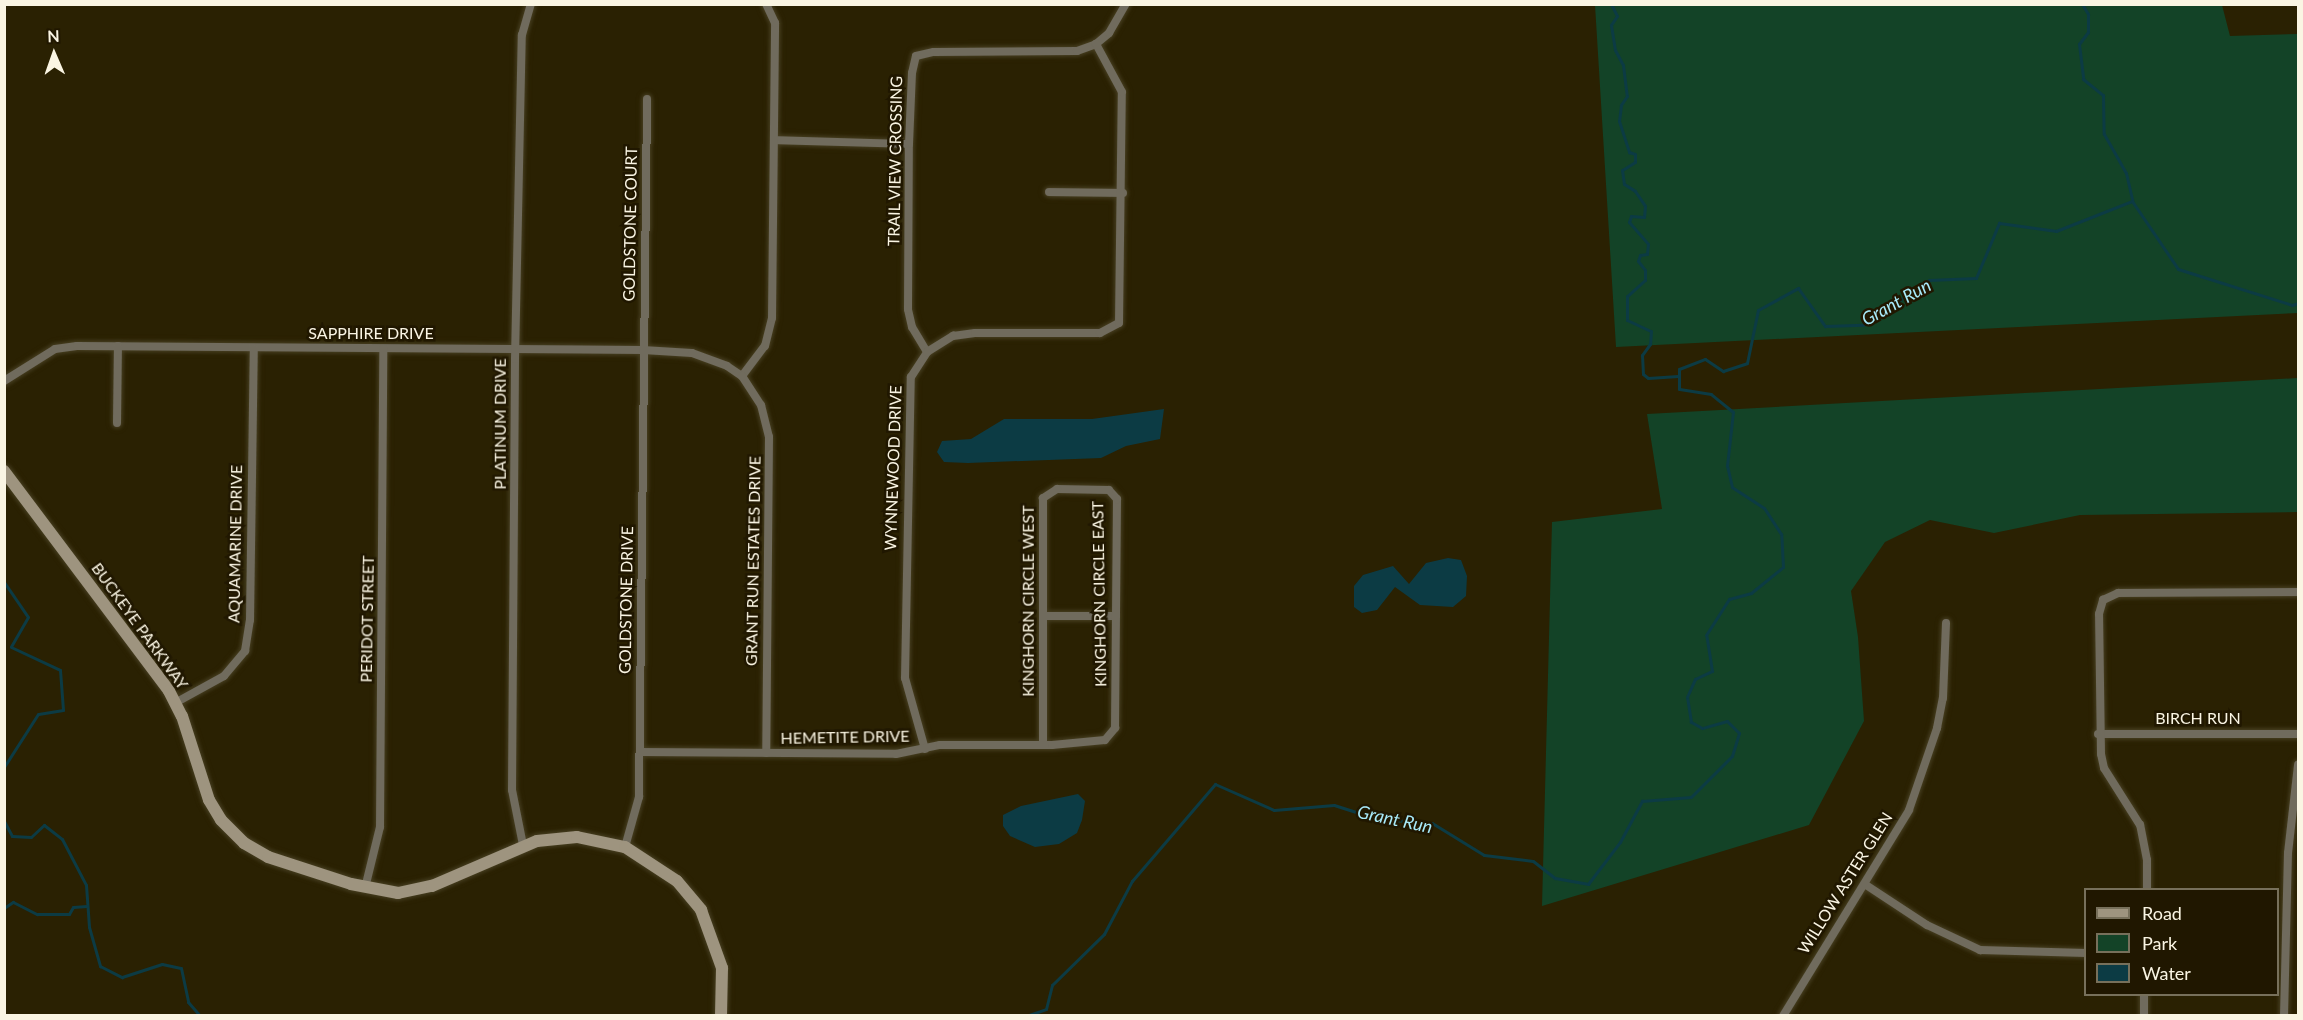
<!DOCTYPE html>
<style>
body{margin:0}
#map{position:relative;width:2303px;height:1020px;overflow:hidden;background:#2a2102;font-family:Lato,sans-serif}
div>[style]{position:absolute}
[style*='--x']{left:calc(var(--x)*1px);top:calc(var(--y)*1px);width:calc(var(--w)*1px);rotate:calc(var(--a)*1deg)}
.green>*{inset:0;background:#134327}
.water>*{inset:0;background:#0c3b44}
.stream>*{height:3px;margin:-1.5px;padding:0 1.5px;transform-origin:1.5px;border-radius:1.5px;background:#0c3b44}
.roads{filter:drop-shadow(0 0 2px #473f22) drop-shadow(0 0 2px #473f22)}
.street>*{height:8px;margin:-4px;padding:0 4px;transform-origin:4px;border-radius:4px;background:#706b5d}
.secondary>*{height:12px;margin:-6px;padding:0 6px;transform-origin:6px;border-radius:6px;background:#9e947f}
span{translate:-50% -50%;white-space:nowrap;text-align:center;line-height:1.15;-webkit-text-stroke:5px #201700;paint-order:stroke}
.street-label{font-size:16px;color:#faf5e3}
.water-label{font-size:18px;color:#a8eaf9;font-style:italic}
.frame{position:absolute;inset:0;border:6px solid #faf5e3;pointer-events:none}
.legend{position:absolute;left:2084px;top:888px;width:195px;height:108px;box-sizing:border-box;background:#201700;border:2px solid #77705b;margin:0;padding:8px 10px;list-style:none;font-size:18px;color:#faf5e3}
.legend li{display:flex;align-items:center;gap:12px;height:30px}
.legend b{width:30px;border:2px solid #77705b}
.north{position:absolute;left:24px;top:24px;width:60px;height:60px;-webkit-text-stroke:4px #201700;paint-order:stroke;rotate:358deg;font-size:16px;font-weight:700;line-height:24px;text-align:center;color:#faf5e3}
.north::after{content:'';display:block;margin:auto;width:21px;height:27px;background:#faf5e3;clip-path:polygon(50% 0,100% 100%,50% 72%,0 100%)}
</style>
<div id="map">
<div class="green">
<div style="clip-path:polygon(2222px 5px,2230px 36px,2298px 34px,2298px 313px,1616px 347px,1595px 5px)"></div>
<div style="clip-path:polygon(2298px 378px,2298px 512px,2080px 515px,1994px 533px,1930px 520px,1885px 542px,1851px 591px,1858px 637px,1864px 721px,1809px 825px,1542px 906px,1552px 522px,1662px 509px,1647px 414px)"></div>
</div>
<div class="water">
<div style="clip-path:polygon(1164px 409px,1160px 439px,1126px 446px,1101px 458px,968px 463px,944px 462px,937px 452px,942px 441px,971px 439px,1004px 419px,1092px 419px)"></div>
<div style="clip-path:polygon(1448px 558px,1461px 560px,1467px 576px,1466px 596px,1453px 607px,1420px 605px,1395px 587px,1377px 610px,1362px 613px,1354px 607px,1354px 586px,1363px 575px,1393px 566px,1409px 584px,1426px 563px)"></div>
<div style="clip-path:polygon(1078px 794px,1085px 801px,1082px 820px,1077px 833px,1059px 844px,1035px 847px,1010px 836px,1003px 826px,1003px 815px,1021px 806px)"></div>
</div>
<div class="stream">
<div style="--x:1611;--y:4;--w:13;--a:63"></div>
<div style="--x:1617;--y:16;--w:11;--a:124"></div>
<div style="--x:1611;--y:25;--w:25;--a:81"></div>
<div style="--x:1615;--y:50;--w:17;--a:62"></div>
<div style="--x:1623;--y:65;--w:31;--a:83"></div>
<div style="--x:1627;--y:96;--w:11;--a:124"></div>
<div style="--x:1621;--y:105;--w:16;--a:97"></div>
<div style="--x:1619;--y:121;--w:33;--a:72"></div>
<div style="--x:1629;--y:152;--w:6;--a:18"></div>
<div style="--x:1635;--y:154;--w:8;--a:90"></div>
<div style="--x:1635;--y:162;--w:15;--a:148"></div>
<div style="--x:1622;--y:170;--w:14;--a:82"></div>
<div style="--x:1624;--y:184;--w:13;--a:32"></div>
<div style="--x:1635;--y:191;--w:18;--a:56"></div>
<div style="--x:1645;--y:206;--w:11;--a:95"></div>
<div style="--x:1644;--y:217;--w:13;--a:-176"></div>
<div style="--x:1631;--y:216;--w:6;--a:108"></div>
<div style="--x:1629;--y:222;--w:29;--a:49"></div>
<div style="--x:1648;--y:244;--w:10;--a:96"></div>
<div style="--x:1647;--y:254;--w:7;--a:172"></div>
<div style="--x:1640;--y:255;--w:6;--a:108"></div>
<div style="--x:1638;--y:261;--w:11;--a:52"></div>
<div style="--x:1645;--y:270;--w:10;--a:90"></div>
<div style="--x:1645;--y:280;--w:24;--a:138"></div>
<div style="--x:1627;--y:296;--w:24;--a:90"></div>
<div style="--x:1627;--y:320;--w:26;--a:25"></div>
<div style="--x:1651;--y:331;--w:13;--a:94"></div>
<div style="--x:1650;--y:344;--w:14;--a:126"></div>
<div style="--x:1642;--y:355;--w:19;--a:87"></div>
<div style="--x:1643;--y:374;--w:6;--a:39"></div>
<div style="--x:1648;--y:378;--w:30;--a:-4"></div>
<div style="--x:2082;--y:4;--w:12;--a:59"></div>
<div style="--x:2088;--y:14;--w:18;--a:90"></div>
<div style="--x:2088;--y:32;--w:15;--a:127"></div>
<div style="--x:2079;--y:44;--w:35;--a:83"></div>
<div style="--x:2083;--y:79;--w:26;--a:39"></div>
<div style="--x:2103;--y:95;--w:39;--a:89"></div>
<div style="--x:2104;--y:134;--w:45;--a:60.6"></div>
<div style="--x:2126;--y:173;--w:28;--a:77"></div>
<div style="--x:4;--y:582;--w:42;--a:55.6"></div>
<div style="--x:28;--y:617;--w:34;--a:120"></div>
<div style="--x:11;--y:647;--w:54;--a:25.1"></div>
<div style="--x:60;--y:670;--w:40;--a:85.7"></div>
<div style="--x:63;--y:710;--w:25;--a:171"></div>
<div style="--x:38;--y:714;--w:63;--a:122.7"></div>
<div style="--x:4;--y:821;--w:17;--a:62"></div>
<div style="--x:12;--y:836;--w:19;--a:3"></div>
<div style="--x:31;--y:837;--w:18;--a:-43"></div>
<div style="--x:44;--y:825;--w:23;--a:38"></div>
<div style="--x:62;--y:839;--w:52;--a:62.4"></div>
<div style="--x:86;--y:885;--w:42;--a:85.9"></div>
<div style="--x:89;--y:927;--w:41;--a:74.2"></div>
<div style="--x:100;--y:966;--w:25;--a:27"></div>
<div style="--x:122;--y:977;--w:42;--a:-18"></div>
<div style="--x:162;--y:964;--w:19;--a:12"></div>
<div style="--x:181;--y:968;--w:35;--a:78"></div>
<div style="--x:188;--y:1002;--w:18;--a:49"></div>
<div style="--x:4;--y:908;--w:11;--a:-34"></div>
<div style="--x:13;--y:902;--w:27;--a:27"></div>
<div style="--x:37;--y:914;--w:32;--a:0"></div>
<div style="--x:69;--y:914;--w:8;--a:-60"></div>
<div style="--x:73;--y:907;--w:14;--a:-4"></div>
<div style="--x:1026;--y:1016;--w:21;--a:-19"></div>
<div style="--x:1046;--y:1009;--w:25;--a:-76"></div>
<div style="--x:1052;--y:985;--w:73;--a:-44.4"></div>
<div style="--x:1104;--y:934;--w:60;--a:-62.2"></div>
<div style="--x:1132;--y:881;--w:128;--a:-49.4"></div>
<div style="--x:1215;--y:784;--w:64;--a:23.8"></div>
<div style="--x:1274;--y:810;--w:60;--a:-4.8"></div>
<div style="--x:1334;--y:805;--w:46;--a:17.7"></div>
<div style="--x:1378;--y:819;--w:54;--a:4.2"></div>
<div style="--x:1432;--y:823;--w:61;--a:31.6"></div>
<div style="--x:1484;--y:855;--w:49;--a:7"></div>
<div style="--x:1533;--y:861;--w:28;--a:38"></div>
<div style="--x:1555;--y:878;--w:34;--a:10"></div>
<div style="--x:1588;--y:884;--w:53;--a:-52.7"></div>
<div style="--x:1620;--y:842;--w:47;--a:-61.8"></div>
<div style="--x:1642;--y:801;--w:49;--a:-4.7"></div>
<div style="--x:1691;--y:797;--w:58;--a:-45"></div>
<div style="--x:1732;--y:756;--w:24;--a:-73"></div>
<div style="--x:1739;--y:733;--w:17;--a:-135"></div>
<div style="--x:1727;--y:721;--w:26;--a:164"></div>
<div style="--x:1702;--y:728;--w:13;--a:-151"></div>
<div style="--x:1691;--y:722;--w:25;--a:-99"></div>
<div style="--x:1687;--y:697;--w:20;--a:-66"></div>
<div style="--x:1695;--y:679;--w:19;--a:-25"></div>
<div style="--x:1712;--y:671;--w:36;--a:-99"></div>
<div style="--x:1706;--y:635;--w:43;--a:-57.4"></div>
<div style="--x:1729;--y:599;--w:23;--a:-15"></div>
<div style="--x:1751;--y:593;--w:41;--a:-39.1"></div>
<div style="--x:1783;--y:567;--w:33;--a:-93"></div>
<div style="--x:1781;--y:534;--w:31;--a:-123"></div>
<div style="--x:1764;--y:508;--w:38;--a:-147"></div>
<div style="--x:1732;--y:487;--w:22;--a:-103"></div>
<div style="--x:1727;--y:466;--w:54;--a:-83.7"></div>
<div style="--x:1733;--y:412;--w:28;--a:-141"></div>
<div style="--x:1711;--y:394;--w:32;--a:-171"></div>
<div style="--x:1679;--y:389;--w:20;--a:-90"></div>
<div style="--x:1679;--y:369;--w:28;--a:-21"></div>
<div style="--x:1705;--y:359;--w:22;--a:34"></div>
<div style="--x:1723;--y:371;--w:25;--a:-18"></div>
<div style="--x:1747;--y:363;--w:54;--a:-78.3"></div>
<div style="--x:1758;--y:310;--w:46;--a:-28.8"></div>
<div style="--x:1798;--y:288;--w:47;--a:54.6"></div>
<div style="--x:1825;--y:326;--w:38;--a:-2"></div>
<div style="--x:1863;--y:325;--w:80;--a:-34.3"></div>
<div style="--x:1929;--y:280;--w:47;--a:-2.4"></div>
<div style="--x:1976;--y:278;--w:60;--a:-67.3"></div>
<div style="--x:1999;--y:223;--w:58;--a:8"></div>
<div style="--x:2056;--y:231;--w:82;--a:-21.5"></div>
<div style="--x:2132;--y:201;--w:82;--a:55.9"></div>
<div style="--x:2178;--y:269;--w:120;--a:17.5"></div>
<div style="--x:2292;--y:305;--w:6;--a:-18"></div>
</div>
<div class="roads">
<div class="street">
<div style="--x:774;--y:140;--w:135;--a:1.7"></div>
<div style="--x:1049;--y:192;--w:74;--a:0.8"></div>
<div style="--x:927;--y:352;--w:29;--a:-121"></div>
<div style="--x:912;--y:327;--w:18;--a:-103"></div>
<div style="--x:908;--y:309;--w:165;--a:-89.7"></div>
<div style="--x:909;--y:144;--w:71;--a:-87.6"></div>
<div style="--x:912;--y:73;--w:17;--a:-77"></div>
<div style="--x:916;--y:56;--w:18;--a:-13"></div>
<div style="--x:934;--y:52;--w:143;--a:-0.4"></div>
<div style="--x:1077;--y:51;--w:20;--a:-20"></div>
<div style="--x:1096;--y:44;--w:17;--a:-40"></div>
<div style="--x:1109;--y:33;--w:34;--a:-60"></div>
<div style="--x:742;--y:376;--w:38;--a:-53"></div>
<div style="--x:765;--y:346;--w:29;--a:-76"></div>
<div style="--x:772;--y:318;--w:295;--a:-89.4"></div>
<div style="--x:775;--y:23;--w:21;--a:-115"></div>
<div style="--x:4;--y:381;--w:60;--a:-32.1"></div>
<div style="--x:55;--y:349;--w:22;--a:-8"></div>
<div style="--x:77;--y:346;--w:566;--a:0.4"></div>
<div style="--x:643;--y:350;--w:49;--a:3.5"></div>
<div style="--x:692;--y:353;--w:37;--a:20"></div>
<div style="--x:727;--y:366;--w:18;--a:34"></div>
<div style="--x:742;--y:376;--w:35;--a:57"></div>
<div style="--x:761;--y:405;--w:33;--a:76"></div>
<div style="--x:769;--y:437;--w:316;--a:90.5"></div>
<div style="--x:117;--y:423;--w:77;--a:-89.3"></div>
<div style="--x:1043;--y:616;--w:73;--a:0"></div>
<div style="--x:175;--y:703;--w:56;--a:-28.9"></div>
<div style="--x:224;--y:676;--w:33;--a:-50"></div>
<div style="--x:245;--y:651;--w:31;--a:-81"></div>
<div style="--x:250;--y:620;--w:272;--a:-89.2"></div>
<div style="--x:2098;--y:734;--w:200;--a:0"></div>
<div style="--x:925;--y:749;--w:74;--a:-105.7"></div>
<div style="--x:905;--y:678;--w:301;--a:-88.9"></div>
<div style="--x:911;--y:377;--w:30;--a:-57"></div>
<div style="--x:927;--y:352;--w:31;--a:-32"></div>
<div style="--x:953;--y:336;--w:22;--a:-8"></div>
<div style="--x:975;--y:333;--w:125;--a:0"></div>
<div style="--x:1100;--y:333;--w:21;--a:-28"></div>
<div style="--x:1119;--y:323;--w:231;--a:-89.3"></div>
<div style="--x:1122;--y:92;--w:55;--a:-118.4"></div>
<div style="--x:640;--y:752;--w:256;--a:0.4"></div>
<div style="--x:896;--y:754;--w:45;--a:-11.6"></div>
<div style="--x:940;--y:745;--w:112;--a:0"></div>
<div style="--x:1052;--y:745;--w:53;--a:-5.4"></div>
<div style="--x:1105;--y:740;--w:16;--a:-50"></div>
<div style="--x:1115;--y:728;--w:229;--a:-89.5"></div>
<div style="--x:1117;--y:499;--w:12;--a:-132"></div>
<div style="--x:1109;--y:490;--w:52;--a:-178.9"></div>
<div style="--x:1057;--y:489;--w:17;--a:147"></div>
<div style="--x:1043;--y:498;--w:247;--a:90"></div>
<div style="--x:523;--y:845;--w:56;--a:-101.3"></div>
<div style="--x:512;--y:790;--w:431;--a:-89.6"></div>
<div style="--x:515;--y:359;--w:324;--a:-88.8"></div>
<div style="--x:522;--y:35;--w:32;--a:-74"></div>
<div style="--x:625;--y:847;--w:52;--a:-74.4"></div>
<div style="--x:639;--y:797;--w:698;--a:-89.34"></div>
<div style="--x:1866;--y:885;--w:73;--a:33.3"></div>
<div style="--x:1927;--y:925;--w:59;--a:25.3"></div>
<div style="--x:1980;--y:950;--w:106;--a:1.6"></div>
<div style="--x:365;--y:888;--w:63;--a:-76.2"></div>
<div style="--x:380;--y:827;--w:478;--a:-89.6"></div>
<div style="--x:2147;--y:890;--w:30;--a:-90"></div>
<div style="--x:2147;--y:860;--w:36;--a:-101"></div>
<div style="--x:2140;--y:825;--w:67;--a:-122.3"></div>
<div style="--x:2104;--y:768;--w:14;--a:-102"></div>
<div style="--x:2101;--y:754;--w:140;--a:-90.8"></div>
<div style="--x:2099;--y:614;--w:15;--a:-74"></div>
<div style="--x:2103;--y:600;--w:17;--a:-25"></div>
<div style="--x:2118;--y:593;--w:180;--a:-0.3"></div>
<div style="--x:1783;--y:1016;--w:241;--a:-58.5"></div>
<div style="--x:1909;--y:810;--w:87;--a:-71.1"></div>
<div style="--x:1937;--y:728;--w:31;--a:-79"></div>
<div style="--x:1943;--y:698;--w:75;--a:-87.7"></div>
<div style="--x:2144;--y:1016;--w:22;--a:-90"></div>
<div style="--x:2284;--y:1016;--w:163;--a:-88.6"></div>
<div style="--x:2288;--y:853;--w:89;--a:-83.5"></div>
</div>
<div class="secondary">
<div style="--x:4;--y:471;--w:275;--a:53.1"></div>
<div style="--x:169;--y:691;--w:28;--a:63"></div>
<div style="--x:182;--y:716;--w:88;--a:72.2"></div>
<div style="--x:209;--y:800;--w:23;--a:59"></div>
<div style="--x:221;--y:820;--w:33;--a:45"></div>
<div style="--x:244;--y:843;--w:28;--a:30"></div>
<div style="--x:268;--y:857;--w:87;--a:18"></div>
<div style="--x:351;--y:884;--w:48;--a:10.8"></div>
<div style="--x:398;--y:893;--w:35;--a:-12"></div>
<div style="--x:432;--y:886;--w:114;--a:-23.2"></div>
<div style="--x:537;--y:841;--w:40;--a:-5.7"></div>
<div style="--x:577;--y:837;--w:49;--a:11.8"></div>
<div style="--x:625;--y:847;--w:62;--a:33.2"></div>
<div style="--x:677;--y:881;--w:38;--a:50"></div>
<div style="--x:701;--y:910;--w:62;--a:70.1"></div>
<div style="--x:722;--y:968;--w:48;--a:91.2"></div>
</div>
</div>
<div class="street-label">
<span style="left:895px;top:161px;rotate:-89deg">TRAIL VIEW CROSSING</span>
<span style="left:630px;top:224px;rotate:-89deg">GOLDSTONE COURT</span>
<span style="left:371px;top:333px">SAPPHIRE DRIVE</span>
<span style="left:500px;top:424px;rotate:-90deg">PLATINUM DRIVE</span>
<span style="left:893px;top:468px;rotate:-88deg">WYNNEWOOD DRIVE</span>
<span style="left:235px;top:544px;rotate:-89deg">AQUAMARINE DRIVE</span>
<span style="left:753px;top:561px;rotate:-89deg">GRANT RUN ESTATES DRIVE</span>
<span style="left:1099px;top:594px;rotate:-91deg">KINGHORN CIRCLE EAST</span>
<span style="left:626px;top:600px;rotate:-89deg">GOLDSTONE DRIVE</span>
<span style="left:1028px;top:601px;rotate:-90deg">KINGHORN CIRCLE WEST</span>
<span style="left:367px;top:619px;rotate:-89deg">PERIDOT STREET</span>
<span style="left:140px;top:626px;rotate:54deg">BUCKEYE PARKWAY</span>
<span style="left:2198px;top:718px">BIRCH RUN</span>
<span style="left:845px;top:737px;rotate:-1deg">HEMETITE DRIVE</span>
<span style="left:1845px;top:883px;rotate:-58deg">WILLOW ASTER GLEN</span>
</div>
<div class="water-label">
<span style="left:1896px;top:302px;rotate:-29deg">Grant Run</span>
<span style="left:1395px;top:819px;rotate:12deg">Grant Run</span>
</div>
<div class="frame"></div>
<ul class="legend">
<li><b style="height:8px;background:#9e947f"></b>Road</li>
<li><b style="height:16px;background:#134327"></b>Park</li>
<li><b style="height:16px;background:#0c3b44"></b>Water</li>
</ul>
<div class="north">N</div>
</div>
